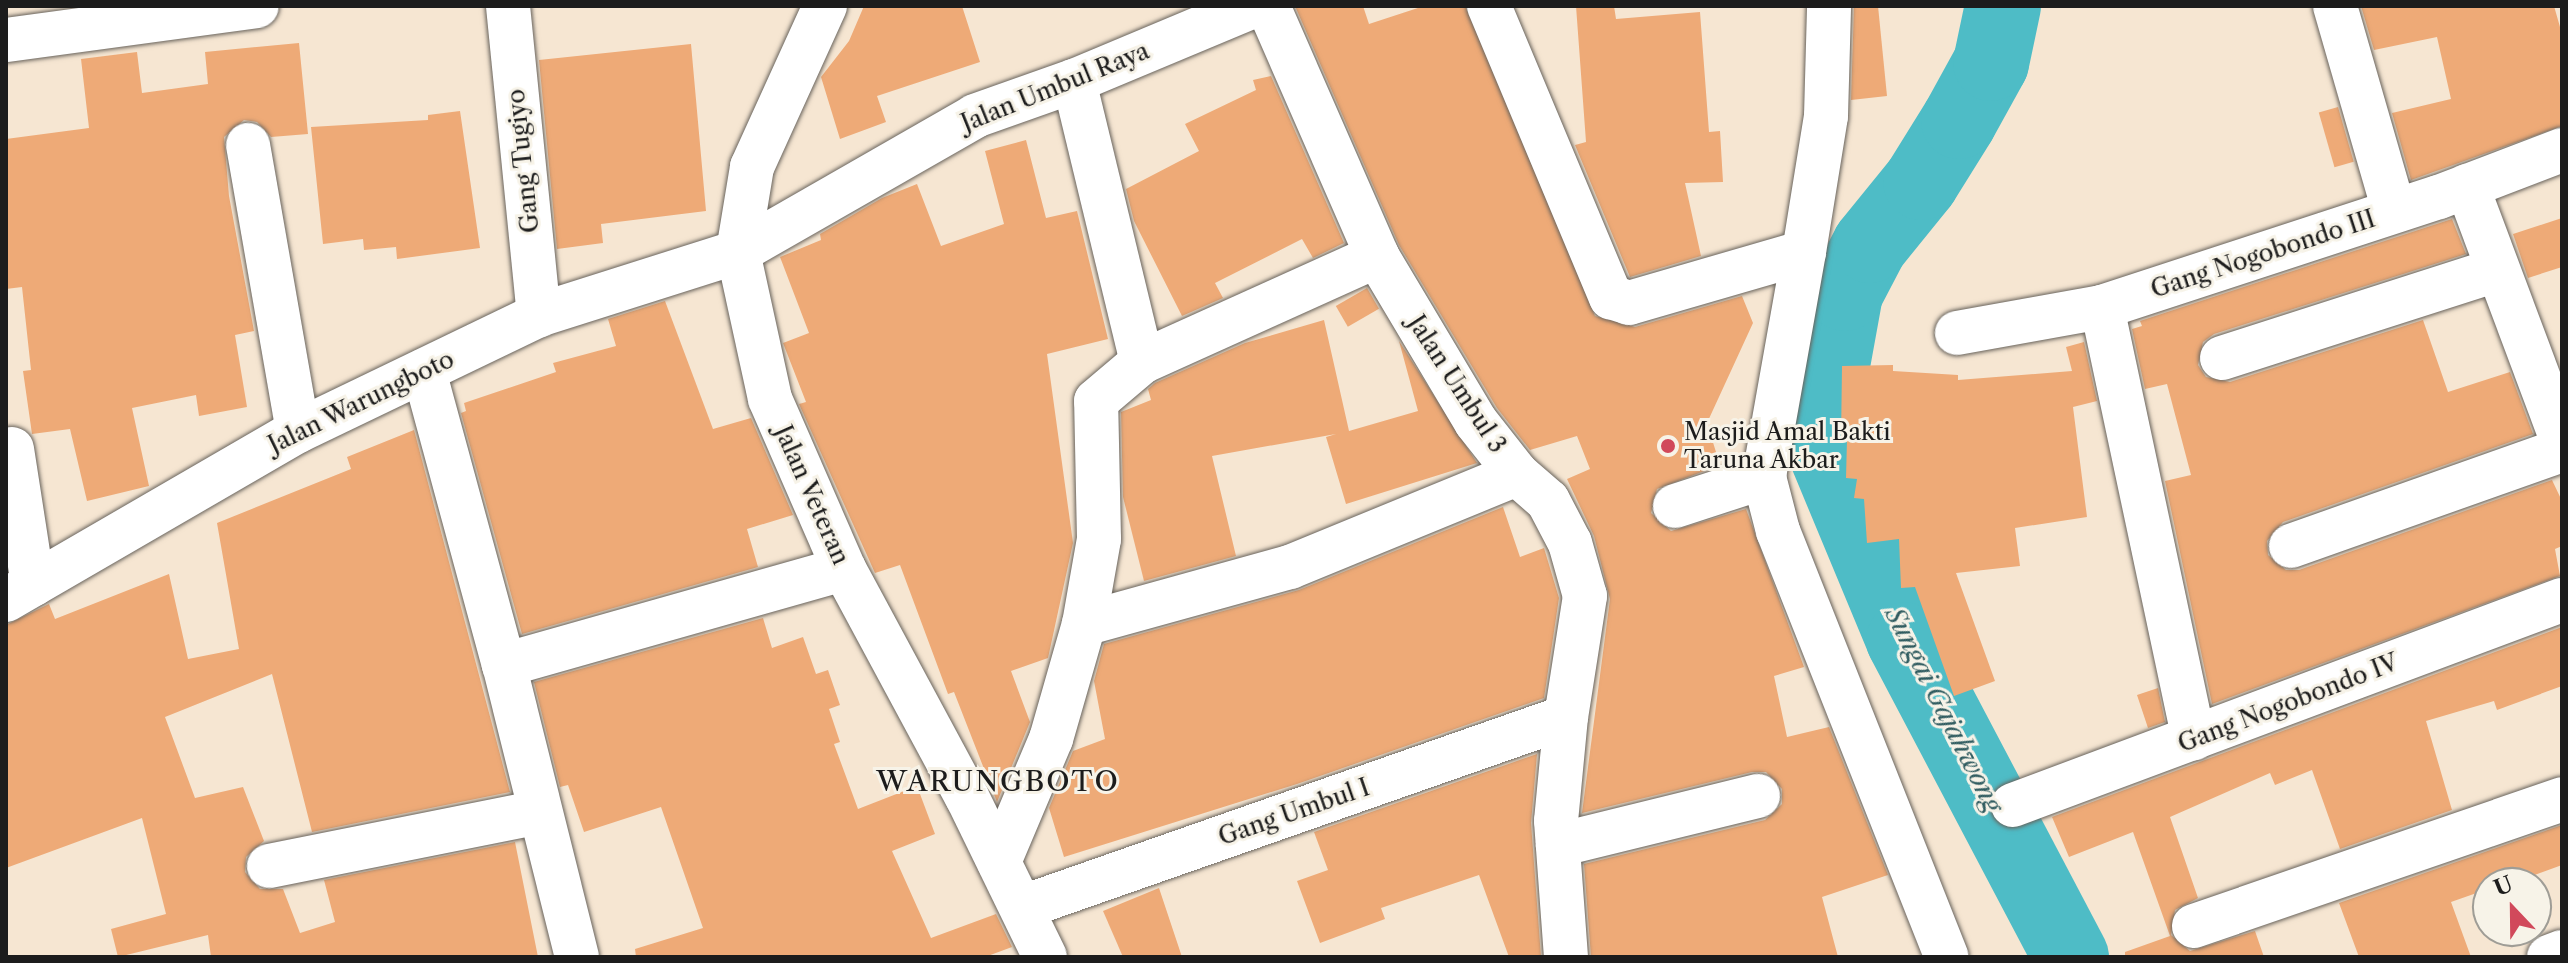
<!DOCTYPE html>
<style>
body{margin:0}
#map{position:relative;width:2568px;height:963px;overflow:hidden;background:#f6e6d2;font-family:"Libre Caslon Text",serif}
div>[style]{position:absolute}
[style*='--x']{left:calc(var(--x)*1px);top:calc(var(--y)*1px);width:calc(var(--w)*1px);rotate:calc(var(--a)*1deg)}
.river>*{height:76px;margin:-38px;padding:0 38px;transform-origin:38px;border-radius:38px;background:#4ebcc6}
.building>*{inset:0;background:#ea7;transform-origin:0 0}
.roads{filter:drop-shadow(0 0 2px #68635c) drop-shadow(0 0 2px #68635c)}
.minor>*{height:44px;margin:-22px;padding:0 22px;transform-origin:22px;border-radius:22px;background:#fff}
.major>*{height:44px;margin:-22px;padding:0 22px;transform-origin:22px;border-radius:22px;background:#fff}
.dots>*{width:22px;height:22px;translate:-50% -50%;box-sizing:border-box;border:4px solid #f7f3e8;border-radius:50%}
span{translate:-50% -50%;white-space:nowrap;text-align:center;line-height:1.15;-webkit-text-stroke:6px #f7f3e8;paint-order:stroke}
.street-label{font-size:24px;color:#1c1c1c}
.poi-label{font-size:24px;color:#1c1c1c}
.left{translate:0 -50%;text-align:left}
.water-label{font-size:26px;color:#305c60;font-style:italic}
.quarter-label{font-size:28px;color:#1c1c1c;letter-spacing:2px}
.frame{position:absolute;inset:0;border:8px solid #1c1c1c;pointer-events:none}
.north{position:absolute;left:2472px;top:867px;width:80px;height:80px;box-sizing:border-box;background:#f7f3e8;border:2px solid #9f9d96;border-radius:50%;rotate:338deg;font-size:22px;font-weight:700;line-height:32px;text-align:center;color:#1c1c1c}
.north::after{content:'';display:block;margin:auto;width:28px;height:36px;background:#d1495b;clip-path:polygon(50% 0,100% 100%,50% 72%,0 100%)}
</style>
<div id="map">
<div class="river">
<div style="--x:1824;--y:449;--w:62;--a:-86.3"></div>
<div style="--x:1828;--y:387;--w:96;--a:-79.7"></div>
<div style="--x:1845;--y:293;--w:54;--a:-62.5"></div>
<div style="--x:1870;--y:245;--w:81;--a:-51"></div>
<div style="--x:1921;--y:182;--w:72;--a:-58.1"></div>
<div style="--x:1959;--y:121;--w:66;--a:-61.1"></div>
<div style="--x:1991;--y:63;--w:58;--a:-78.1"></div>
<div style="--x:1828;--y:457;--w:198;--a:67.4"></div>
<div style="--x:1904;--y:640;--w:358;--a:62.2"></div>
</div>
<div class="building">
<div style="clip-path:polygon(864px 6px,962px 6px,980px 62px,877px 96px,886px 122px,840px 139px,821px 77px,849px 41px)"></div>
<div style="clip-path:polygon(1295px 6px,1363px 6px,1369px 24px,1424px 6px,1465px 6px,1595px 316px,1635px 327px,1742px 296px,1753px 323px,1707px 423px,1720px 465px,1657px 489px,1651px 513px,1671px 531px,1746px 509px,1804px 667px,1774px 676px,1787px 737px,1829px 727px,1888px 875px,1822px 897px,1838px 957px,1591px 957px,1584px 864px,1765px 820px,1782px 804px,1782px 789px,1766px 772px,1752px 772px,1582px 813px,1610px 599px,1594px 536px,1567px 479px,1590px 469px,1577px 436px,1530px 450px,1497px 408px,1399px 245px)"></div>
<div style="clip-path:polygon(1576px 6px,1614px 6px,1616px 19px,1700px 12px,1709px 132px,1720px 131px,1723px 182px,1685px 183px,1701px 256px,1630px 277px,1575px 145px,1586px 142px)"></div>
<div style="clip-path:polygon(1854px 6px,1878px 6px,1887px 96px,1851px 100px)"></div>
<div style="clip-path:polygon(2361px 6px,2554px 6px,2562px 34px,2562px 126px,2411px 180px,2392px 113px,2451px 99px,2437px 37px,2374px 50px)"></div>
<div style="clip-path:polygon(299px 43px,308px 134px,271px 137px,257px 122px,244px 120px,224px 137px,229px 196px,254px 331px,235px 335px,247px 407px,199px 416px,196px 395px,132px 408px,149px 486px,87px 501px,70px 429px,32px 434px,23px 371px,31px 370px,22px 287px,6px 289px,6px 139px,89px 128px,81px 59px,137px 52px,142px 93px,208px 84px,205px 52px)"></div>
<div style="clip-path:polygon(691px 44px,706px 211px,601px 224px,603px 243px,557px 249px,539px 60px)"></div>
<div style="clip-path:polygon(1271px 76px,1344px 243px,1313px 258px,1302px 239px,1215px 283px,1223px 298px,1182px 316px,1134px 221px,1126px 189px,1199px 151px,1185px 124px,1256px 90px,1253px 80px)"></div>
<div style="left:2338px;top:107px;width:57px;height:20px;rotate:74deg"></div>
<div style="clip-path:polygon(460px 111px,480px 248px,397px 259px,396px 247px,364px 250px,363px 239px,323px 244px,311px 127px,428px 120px,428px 115px)"></div>
<div style="clip-path:polygon(1026px 140px,1046px 218px,1077px 211px,1108px 339px,1047px 354px,1073px 543px,1048px 658px,1011px 671px,1030px 722px,997px 802px,954px 692px,948px 694px,900px 565px,875px 573px,799px 404px,806px 402px,783px 343px,809px 333px,780px 257px,821px 240px,820px 234px,882px 198px,917px 184px,941px 246px,1004px 224px,985px 151px)"></div>
<div style="clip-path:polygon(2562px 218px,2562px 267px,2528px 278px,2513px 234px)"></div>
<div style="clip-path:polygon(2452px 219px,2466px 254px,2214px 334px,2203px 342px,2198px 365px,2206px 377px,2230px 382px,2423px 320px,2448px 392px,2510px 372px,2533px 434px,2283px 522px,2267px 541px,2268px 555px,2286px 570px,2299px 570px,2552px 480px,2562px 501px,2562px 546px,2555px 549px,2560px 576px,2212px 704px,2165px 481px,2191px 475px,2167px 384px,2145px 389px,2132px 329px,2142px 326px,2140px 321px)"></div>
<div style="left:1367px;top:288px;width:24px;height:36px;rotate:60deg"></div>
<div style="clip-path:polygon(665px 301px,713px 429px,751px 418px,793px 515px,747px 529px,758px 567px,522px 634px,461px 413px,466px 411px,464px 403px,556px 372px,553px 363px,616px 346px,608px 319px)"></div>
<div style="clip-path:polygon(1324px 320px,1349px 431px,1418px 411px,1399px 341px,1477px 463px,1346px 504px,1326px 437px,1336px 434px,1212px 456px,1236px 556px,1144px 581px,1123px 497px,1121px 412px,1151px 400px,1148px 389px,1155px 383px,1245px 343px)"></div>
<div style="clip-path:polygon(2084px 342px,2097px 401px,2073px 407px,2087px 517px,2015px 528px,2020px 566px,1956px 573px,1995px 681px,1954px 696px,1915px 587px,1901px 588px,1899px 539px,1867px 543px,1864px 499px,1854px 498px,1857px 479px,1846px 478px,1847px 439px,1841px 439px,1842px 366px,1893px 365px,1893px 371px,1958px 375px,1958px 380px,2072px 371px,2066px 347px)"></div>
<div style="clip-path:polygon(414px 430px,510px 792px,312px 832px,272px 674px,165px 717px,195px 798px,243px 787px,264px 841px,246px 857px,245px 872px,260px 889px,283px 889px,300px 933px,335px 922px,324px 880px,515px 842px,538px 957px,211px 957px,208px 935px,118px 957px,111px 929px,166px 914px,142px 818px,6px 868px,6px 625px,49px 604px,55px 619px,169px 574px,188px 659px,239px 649px,217px 523px,351px 469px,347px 457px)"></div>
<div style="clip-path:polygon(1503px 507px,1520px 557px,1544px 548px,1559px 598px,1544px 698px,1297px 784px,1064px 857px,1049px 808px,1073px 751px,1105px 739px,1094px 681px,1104px 644px,1299px 590px)"></div>
<div style="clip-path:polygon(763px 618px,772px 648px,803px 637px,816px 674px,828px 670px,840px 705px,829px 709px,840px 742px,834px 744px,858px 809px,917px 786px,935px 834px,892px 851px,931px 938px,996px 914px,1012px 947px,985px 957px,636px 957px,635px 949px,703px 928px,661px 807px,584px 832px,568px 785px,560px 787px,534px 682px)"></div>
<div style="clip-path:polygon(2562px 627px,2562px 686px,2497px 710px,2494px 701px,2426px 721px,2452px 810px,2340px 849px,2312px 770px,2275px 785px,2270px 773px,2170px 817px,2198px 898px,2175px 910px,2171px 935px,2190px 951px,2255px 931px,2264px 957px,2125px 957px,2125px 952px,2170px 936px,2133px 832px,2069px 857px,2052px 817px)"></div>
<div style="clip-path:polygon(2158px 688px,2165px 722px,2148px 728px,2137px 695px)"></div>
<div style="clip-path:polygon(1537px 754px,1531px 823px,1541px 957px,1509px 957px,1479px 875px,1381px 908px,1385px 919px,1320px 943px,1297px 881px,1328px 870px,1314px 832px)"></div>
<div style="clip-path:polygon(2562px 825px,2562px 865px,2513px 883px,2488px 883px,2488px 889px,2451px 902px,2471px 957px,2359px 957px,2339px 903px)"></div>
<div style="clip-path:polygon(1159px 888px,1182px 957px,1123px 957px,1103px 911px)"></div>
</div>
<div class="roads">
<div class="minor">
<div style="--x:508;--y:6;--w:311;--a:84.3"></div>
<div style="--x:1268;--y:6;--w:273;--a:66.4"></div>
<div style="--x:1377;--y:256;--w:193;--a:59.2"></div>
<div style="--x:1476;--y:422;--w:66;--a:51.7"></div>
<div style="--x:1517;--y:474;--w:41;--a:41.1"></div>
<div style="--x:1548;--y:501;--w:47;--a:62.4"></div>
<div style="--x:1570;--y:543;--w:55;--a:74.2"></div>
<div style="--x:1585;--y:596;--w:122;--a:98.9"></div>
<div style="--x:1566;--y:717;--w:104;--a:95.5"></div>
<div style="--x:1556;--y:821;--w:136;--a:85.8"></div>
<div style="--x:1489;--y:6;--w:316;--a:67.3"></div>
<div style="--x:1611;--y:297;--w:19;--a:18"></div>
<div style="--x:1629;--y:303;--w:182;--a:-16.2"></div>
<div style="--x:1804;--y:252;--w:229;--a:100.1"></div>
<div style="--x:1764;--y:477;--w:56;--a:75.5"></div>
<div style="--x:1778;--y:531;--w:458;--a:68.4"></div>
<div style="--x:2335;--y:6;--w:213;--a:73.9"></div>
<div style="--x:6;--y:40;--w:253;--a:-7.7"></div>
<div style="--x:1074;--y:81;--w:289;--a:76.4"></div>
<div style="--x:248;--y:145;--w:290;--a:80.1"></div>
<div style="--x:2467;--y:186;--w:271;--a:69.5"></div>
<div style="--x:1804;--y:252;--w:138;--a:-80.8"></div>
<div style="--x:1826;--y:116;--w:110;--a:-88.4"></div>
<div style="--x:2102;--y:307;--w:441;--a:78"></div>
<div style="--x:1957;--y:333;--w:147;--a:-10.2"></div>
<div style="--x:2102;--y:307;--w:354;--a:-18.1"></div>
<div style="--x:2439;--y:197;--w:132;--a:-20.9"></div>
<div style="--x:2222;--y:358;--w:288;--a:-17.8"></div>
<div style="--x:424;--y:371;--w:305;--a:74.8"></div>
<div style="--x:12;--y:449;--w:137;--a:81.2"></div>
<div style="--x:1675;--y:506;--w:94;--a:-18"></div>
<div style="--x:2291;--y:546;--w:288;--a:-19.5"></div>
<div style="--x:6;--y:600;--w:337;--a:-30.1"></div>
<div style="--x:298;--y:431;--w:267;--a:-25.7"></div>
<div style="--x:539;--y:315;--w:209;--a:-17.6"></div>
<div style="--x:738;--y:252;--w:273;--a:-29.8"></div>
<div style="--x:975;--y:116;--w:105;--a:-19.5"></div>
<div style="--x:1074;--y:81;--w:194;--a:-22.7"></div>
<div style="--x:1084;--y:624;--w:214;--a:-15.5"></div>
<div style="--x:1290;--y:567;--w:245;--a:-22.3"></div>
<div style="--x:2013;--y:805;--w:586;--a:-20.48"></div>
<div style="--x:1558;--y:845;--w:206;--a:-13.8"></div>
<div style="--x:999;--y:862;--w:134;--a:-67.1"></div>
<div style="--x:1051;--y:739;--w:120;--a:-74"></div>
<div style="--x:1084;--y:624;--w:86;--a:-80"></div>
<div style="--x:1099;--y:539;--w:138;--a:-91.2"></div>
<div style="--x:1096;--y:401;--w:60;--a:-40.3"></div>
<div style="--x:1142;--y:362;--w:258;--a:-24.3"></div>
<div style="--x:269;--y:866;--w:275;--a:-11.3"></div>
<div style="--x:1023;--y:907;--w:575;--a:-19.29"></div>
<div style="--x:2194;--y:926;--w:389;--a:-19"></div>
<div style="--x:577;--y:957;--w:301;--a:-104"></div>
<div style="--x:504;--y:665;--w:353;--a:-15.8"></div>
<div style="--x:2549;--y:957;--w:14;--a:-21"></div>
</div>
<div class="major">
<div style="--x:825;--y:6;--w:177;--a:114.4"></div>
<div style="--x:752;--y:167;--w:86;--a:99.4"></div>
<div style="--x:738;--y:252;--w:150;--a:77.7"></div>
<div style="--x:770;--y:399;--w:185;--a:66.5"></div>
<div style="--x:844;--y:569;--w:259;--a:61.7"></div>
<div style="--x:967;--y:797;--w:178;--a:64"></div>
</div>
</div>
<div class="dots">
<div style="left:1668px;top:446px;background:#d1495b"></div>
</div>
<div class="street-label">
<span style="left:1055px;top:87px;rotate:-22deg">Jalan Umbul Raya</span>
<span style="left:523px;top:161px;rotate:-96deg">Gang Tugiyo</span>
<span style="left:2263px;top:254px;rotate:-18deg">Gang Nogobondo III</span>
<span style="left:1457px;top:384px;rotate:57deg">Jalan Umbul 3</span>
<span style="left:361px;top:402px;rotate:-26deg">Jalan Warungboto</span>
<span style="left:812px;top:495px;rotate:66deg">Jalan Veteran</span>
<span style="left:2288px;top:703px;rotate:-21deg">Gang Nogobondo IV</span>
<span style="left:1294px;top:812px;rotate:-19deg">Gang Umbul I</span>
</div>
<div class="poi-label">
<span class="left" style="left:1684px;top:446px">Masjid Amal Bakti<br>Taruna Akbar</span>
</div>
<div class="water-label">
<span style="left:1943px;top:710px;rotate:63deg">Sungai Gajahwong</span>
</div>
<div class="quarter-label">
<span style="left:998px;top:781px">WARUNGBOTO</span>
</div>
<div class="frame"></div>
<div class="north">U</div>
</div>
